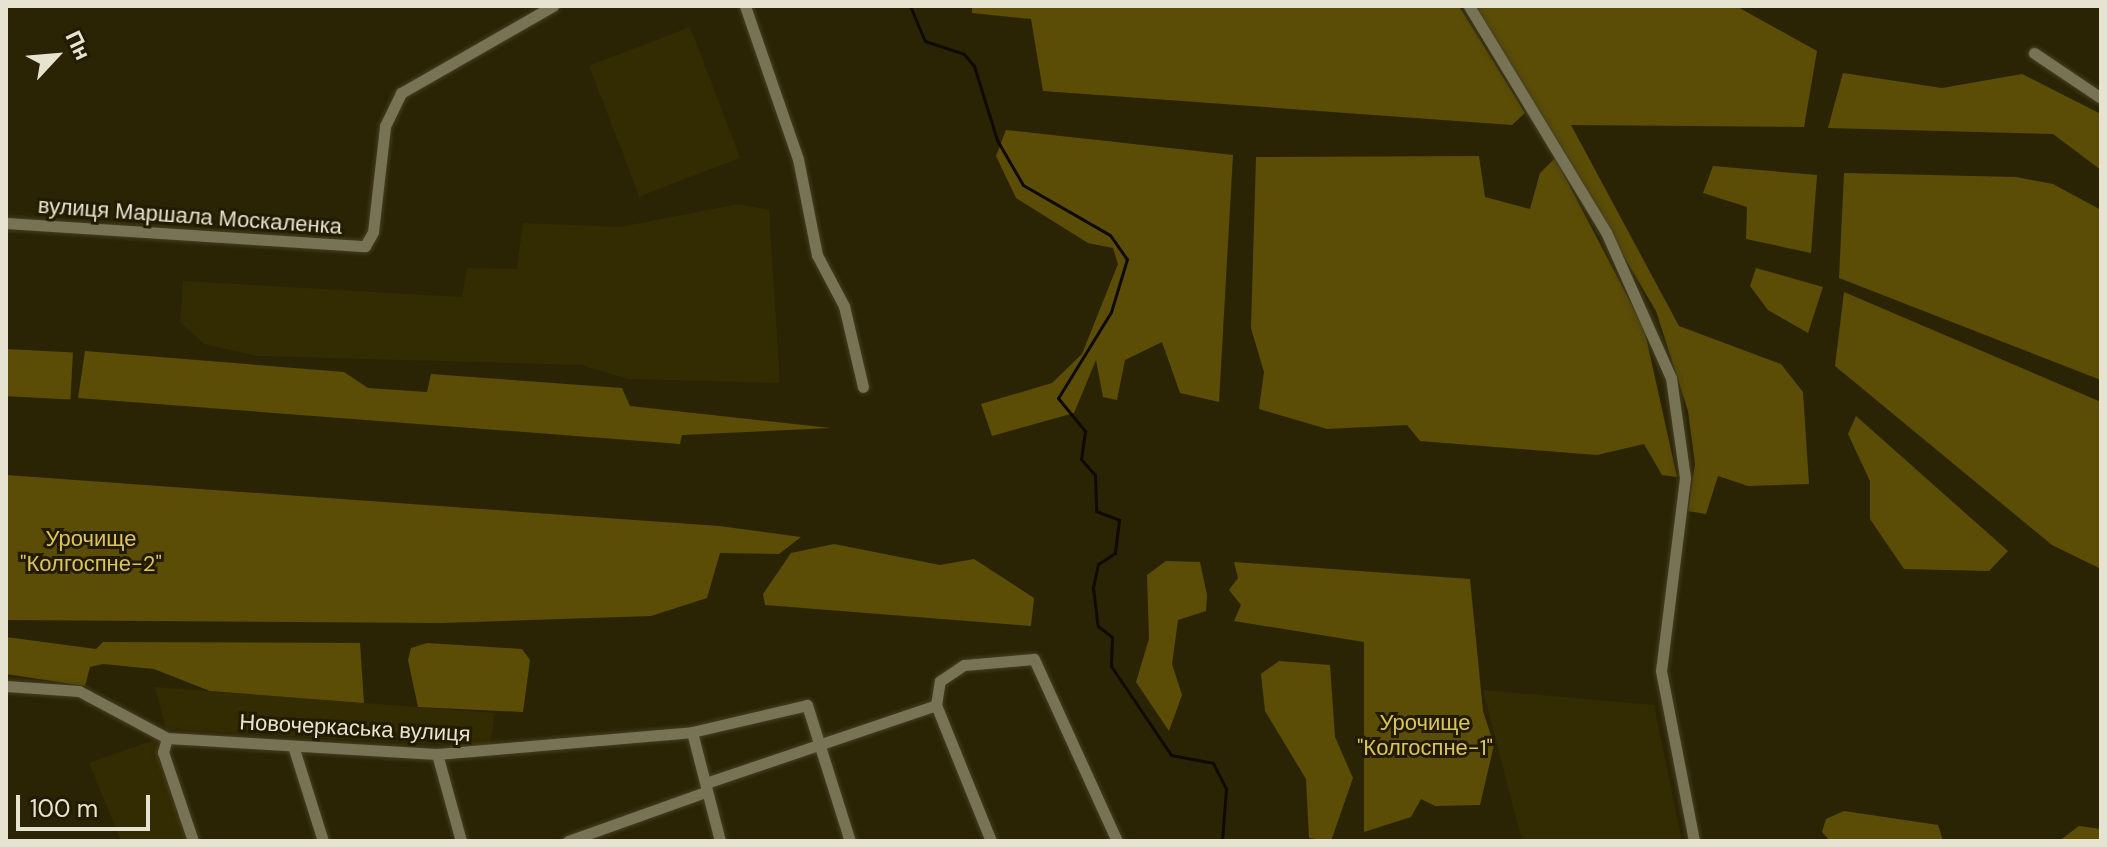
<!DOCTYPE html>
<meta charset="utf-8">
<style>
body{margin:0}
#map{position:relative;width:2107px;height:847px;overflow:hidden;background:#2b2404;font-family:"DM Sans",sans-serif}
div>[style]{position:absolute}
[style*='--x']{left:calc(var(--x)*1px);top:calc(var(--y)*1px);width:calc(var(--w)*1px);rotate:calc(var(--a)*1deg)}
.built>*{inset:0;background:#332b01;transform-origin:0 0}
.green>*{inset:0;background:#5b4d06;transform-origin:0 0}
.stream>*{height:3px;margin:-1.5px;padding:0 1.5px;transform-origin:1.5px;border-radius:1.5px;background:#0f0a00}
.roads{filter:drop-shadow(0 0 2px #453f21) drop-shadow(0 0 2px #453f21)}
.minor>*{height:11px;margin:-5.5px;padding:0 5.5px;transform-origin:5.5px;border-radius:5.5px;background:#797356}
span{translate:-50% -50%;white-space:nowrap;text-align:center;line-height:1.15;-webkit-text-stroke:6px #221b00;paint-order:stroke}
.street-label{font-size:22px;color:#e7e3d1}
.park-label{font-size:22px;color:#dbc45d}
.frame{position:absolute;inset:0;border:8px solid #e7e3d1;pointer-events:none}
.north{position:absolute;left:16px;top:16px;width:80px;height:80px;-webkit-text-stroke:6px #221b00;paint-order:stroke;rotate:64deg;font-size:22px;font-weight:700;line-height:32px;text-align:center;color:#e7e3d1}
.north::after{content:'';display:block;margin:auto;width:28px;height:36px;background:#e7e3d1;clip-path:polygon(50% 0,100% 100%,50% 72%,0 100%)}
.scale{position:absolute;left:16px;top:795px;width:134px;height:36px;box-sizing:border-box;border:4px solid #e7e3d1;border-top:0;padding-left:10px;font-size:24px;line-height:28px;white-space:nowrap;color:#e7e3d1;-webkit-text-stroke:6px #221b00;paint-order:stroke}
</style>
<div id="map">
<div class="built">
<div style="left:690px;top:27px;width:140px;height:108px;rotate:69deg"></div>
<div style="clip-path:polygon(739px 204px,769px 210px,780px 383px,628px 379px,581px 365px,257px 356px,204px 344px,180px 322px,183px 281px,462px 297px,467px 268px,517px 269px,523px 223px,620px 227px)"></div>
<div style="clip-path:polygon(155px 687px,495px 713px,490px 747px,166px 729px)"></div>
<div style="clip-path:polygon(1483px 690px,1654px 705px,1682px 841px,1522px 841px)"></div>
<div style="clip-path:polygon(154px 740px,188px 841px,121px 841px,89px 763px)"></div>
</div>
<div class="green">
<div style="clip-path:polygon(972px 6px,1459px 6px,1525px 113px,1512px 125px,1043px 91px,1031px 19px,972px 13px)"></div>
<div style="clip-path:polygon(1476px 6px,1736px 6px,1817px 51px,1804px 127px,1571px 125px,1679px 326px,1781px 364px,1803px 392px,1809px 484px,1748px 486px,1718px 476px,1706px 514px,1688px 511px,1695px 464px,1688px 411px,1656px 311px)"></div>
<div style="clip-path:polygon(1843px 73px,1942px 88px,2022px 74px,2101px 114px,2101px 170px,2053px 134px,1828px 128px)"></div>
<div style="clip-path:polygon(1006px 130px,1233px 155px,1219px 402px,1180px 393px,1162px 342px,1125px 360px,1117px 400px,1103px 397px,1096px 360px,1074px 413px,992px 436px,981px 404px,1052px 383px,1082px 354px,1118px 264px,1113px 248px,1088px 243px,1016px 198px,996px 156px)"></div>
<div style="clip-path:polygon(1479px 156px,1485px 197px,1530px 209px,1540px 173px,1555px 158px,1644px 328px,1677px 477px,1662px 475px,1644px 444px,1597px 455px,1420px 441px,1407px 425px,1327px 429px,1259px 409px,1264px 372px,1251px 328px,1256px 157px)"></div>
<div style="clip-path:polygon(1713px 166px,1817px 175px,1811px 253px,1746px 239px,1747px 207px,1703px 193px)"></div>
<div style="clip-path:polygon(1844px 173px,2016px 177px,2053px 184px,2101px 210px,2101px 380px,1839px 278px)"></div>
<div style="clip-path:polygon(1756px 268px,1823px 287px,1808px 333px,1768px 310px,1750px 286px)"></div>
<div style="clip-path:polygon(1844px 292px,2101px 402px,2101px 569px,2052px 545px,1835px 366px)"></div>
<div style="left:6px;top:349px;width:67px;height:47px;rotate:3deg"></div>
<div style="clip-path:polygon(85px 351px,344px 372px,368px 388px,427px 392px,431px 374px,622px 388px,630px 406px,831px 428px,682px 435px,680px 444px,78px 398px)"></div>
<div style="clip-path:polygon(1856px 416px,2008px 551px,1989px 571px,1904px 569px,1870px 519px,1870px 481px,1848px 434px)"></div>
<div style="clip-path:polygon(6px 475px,719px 526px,801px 537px,779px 554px,720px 553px,707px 598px,651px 616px,441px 623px,6px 620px)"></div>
<div style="clip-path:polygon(834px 544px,940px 565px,974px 559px,1034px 598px,1031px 626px,765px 605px,763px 594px,791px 553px)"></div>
<div style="clip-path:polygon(1166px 561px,1200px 562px,1207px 595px,1206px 611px,1178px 620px,1172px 664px,1182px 695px,1169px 731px,1136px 682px,1149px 639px,1147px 575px)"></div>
<div style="clip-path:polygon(1234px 562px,1470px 579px,1483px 711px,1494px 745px,1480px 805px,1435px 806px,1421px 799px,1411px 817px,1364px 832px,1364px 642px,1234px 621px,1241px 605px,1229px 590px,1238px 578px)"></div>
<div style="clip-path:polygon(6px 637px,96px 649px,103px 642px,360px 643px,364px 703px,210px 691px,154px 669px,103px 664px,90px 667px,85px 686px,6px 674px)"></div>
<div style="clip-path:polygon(427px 643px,522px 649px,530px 660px,523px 712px,418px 707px,408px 660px,411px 648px)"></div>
<div style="clip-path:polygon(1279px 661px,1330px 665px,1335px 737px,1353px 778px,1331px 841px,1309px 838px,1306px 779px,1265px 711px,1261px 674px)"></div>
<div style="clip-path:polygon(1844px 811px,1938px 825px,1943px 841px,1830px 841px,1822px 832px,1826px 819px)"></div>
<div style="clip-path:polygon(2079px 826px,2101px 829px,2101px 841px,2059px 841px)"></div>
</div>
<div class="stream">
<div style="--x:910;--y:6;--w:38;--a:67"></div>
<div style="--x:925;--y:41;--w:41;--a:18.4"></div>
<div style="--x:964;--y:54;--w:16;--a:50"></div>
<div style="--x:974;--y:66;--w:77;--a:72.7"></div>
<div style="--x:997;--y:140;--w:52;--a:60"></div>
<div style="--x:1023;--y:185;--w:100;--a:29.9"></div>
<div style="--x:1110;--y:235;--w:29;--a:55"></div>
<div style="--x:1127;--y:259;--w:55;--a:106.8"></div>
<div style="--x:1111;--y:312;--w:101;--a:121.6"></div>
<div style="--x:1058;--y:398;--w:43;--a:50.7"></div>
<div style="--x:1085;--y:431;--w:28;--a:98"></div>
<div style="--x:1081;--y:459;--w:21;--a:49"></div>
<div style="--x:1095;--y:475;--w:36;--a:88"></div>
<div style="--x:1096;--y:511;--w:25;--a:21"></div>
<div style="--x:1119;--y:520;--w:33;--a:97"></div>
<div style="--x:1115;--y:553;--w:20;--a:147"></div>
<div style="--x:1098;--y:564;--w:25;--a:102"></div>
<div style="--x:1093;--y:588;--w:38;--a:83"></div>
<div style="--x:1098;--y:626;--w:18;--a:38"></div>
<div style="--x:1112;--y:637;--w:29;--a:92"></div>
<div style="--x:1111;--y:666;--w:107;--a:56"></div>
<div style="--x:1171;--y:755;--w:43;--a:10.8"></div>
<div style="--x:1213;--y:763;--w:29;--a:63"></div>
<div style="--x:1226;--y:789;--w:52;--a:94.4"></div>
</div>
<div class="roads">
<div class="minor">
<div style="--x:745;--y:6;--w:162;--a:70.9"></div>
<div style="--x:798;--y:159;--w:98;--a:78.8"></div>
<div style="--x:817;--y:255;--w:58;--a:62.1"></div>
<div style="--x:844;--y:306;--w:83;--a:76.8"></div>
<div style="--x:1469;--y:6;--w:264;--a:58.8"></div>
<div style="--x:1606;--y:232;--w:160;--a:66"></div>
<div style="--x:1671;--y:378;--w:101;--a:82"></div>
<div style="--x:1685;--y:478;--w:194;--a:97.1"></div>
<div style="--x:1661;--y:671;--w:173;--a:79"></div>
<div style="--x:2034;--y:53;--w:81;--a:33.9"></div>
<div style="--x:6;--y:223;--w:360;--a:3.7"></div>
<div style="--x:365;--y:246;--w:16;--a:-60"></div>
<div style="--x:373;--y:232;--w:107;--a:-83.5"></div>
<div style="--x:385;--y:126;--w:37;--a:-64"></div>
<div style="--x:401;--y:93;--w:175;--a:-29.8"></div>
<div style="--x:6;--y:686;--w:73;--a:3.9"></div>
<div style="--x:79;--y:691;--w:100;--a:28.1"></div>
<div style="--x:167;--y:738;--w:270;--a:3.4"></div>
<div style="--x:437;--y:754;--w:256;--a:-4.9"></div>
<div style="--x:692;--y:732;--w:118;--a:-13.2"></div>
<div style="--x:807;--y:705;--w:143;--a:72.5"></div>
<div style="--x:936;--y:705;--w:147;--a:68"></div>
<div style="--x:692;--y:732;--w:113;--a:75.6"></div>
<div style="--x:167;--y:738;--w:15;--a:106"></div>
<div style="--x:163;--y:752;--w:94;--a:71.4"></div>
<div style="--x:294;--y:749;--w:96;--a:72.5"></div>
<div style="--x:437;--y:754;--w:90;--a:74.6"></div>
<div style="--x:706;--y:783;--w:243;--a:-18.7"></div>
<div style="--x:936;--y:705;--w:24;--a:-81"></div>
<div style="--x:940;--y:681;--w:29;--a:-34"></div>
<div style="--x:964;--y:665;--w:70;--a:-4.9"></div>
<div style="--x:1034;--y:659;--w:200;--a:65.5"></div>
<div style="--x:568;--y:841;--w:143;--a:-19.6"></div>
</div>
</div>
<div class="street-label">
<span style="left:190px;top:216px;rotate:4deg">вулиця Маршала Москаленка</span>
<span style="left:355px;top:728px;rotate:3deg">Новочеркаська вулиця</span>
</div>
<div class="park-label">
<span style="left:91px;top:551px">Урочище<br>"Колгоспне-2"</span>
<span style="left:1425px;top:735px">Урочище<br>"Колгоспне-1"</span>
</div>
<div class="frame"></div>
<div class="north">Пн</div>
<div class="scale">100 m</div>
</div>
